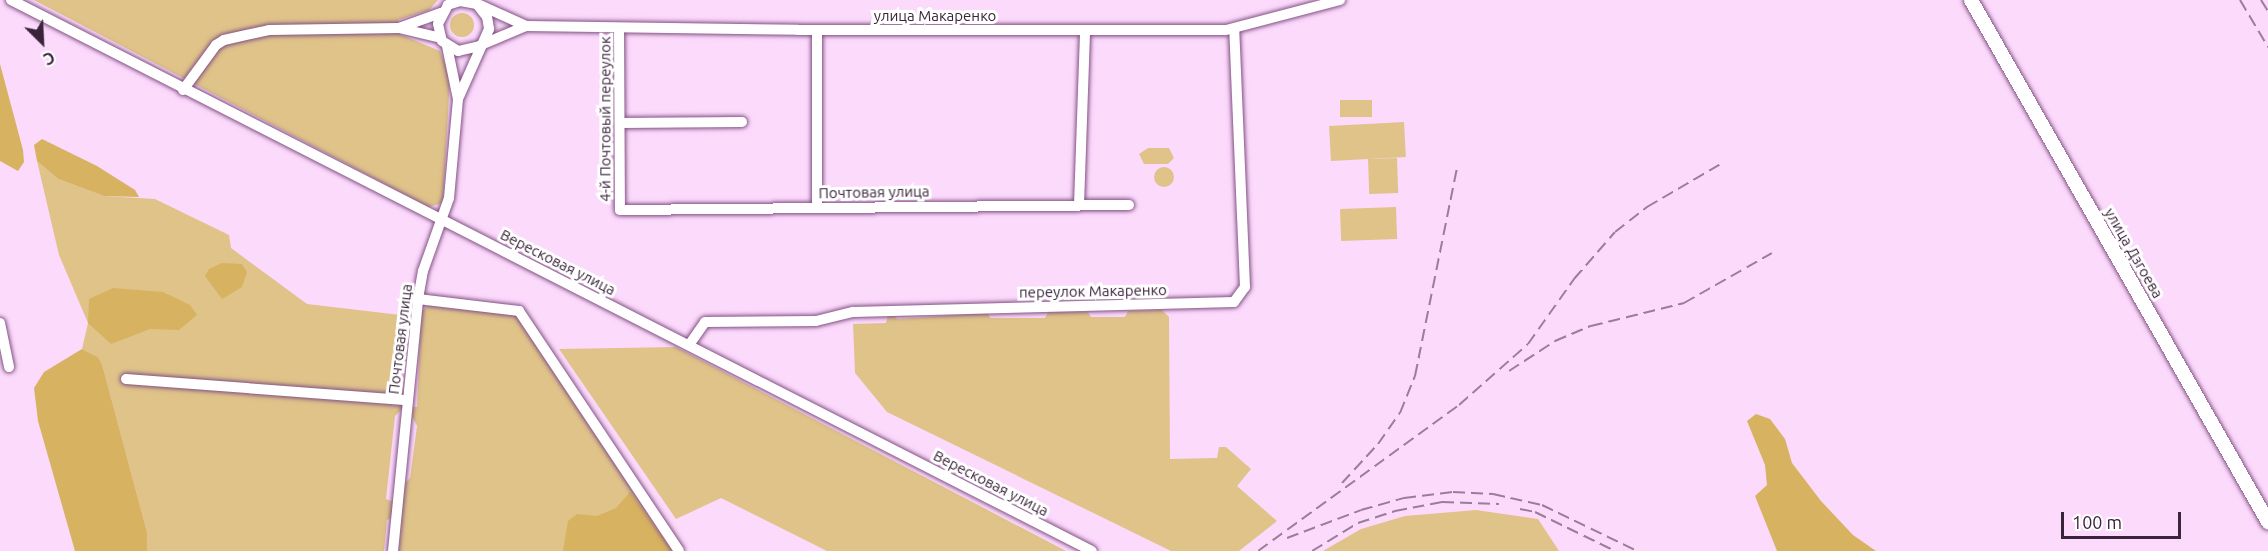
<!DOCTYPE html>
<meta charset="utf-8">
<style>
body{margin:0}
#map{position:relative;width:2268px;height:551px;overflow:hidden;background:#fcdafc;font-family:Ubuntu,sans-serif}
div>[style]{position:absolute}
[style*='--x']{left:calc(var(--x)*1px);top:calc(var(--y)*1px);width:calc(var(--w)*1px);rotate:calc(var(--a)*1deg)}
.green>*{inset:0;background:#dfc389;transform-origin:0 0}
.round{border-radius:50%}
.forest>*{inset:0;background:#d7b260}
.roads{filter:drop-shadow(0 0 2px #835185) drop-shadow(0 0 2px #835185)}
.minor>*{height:10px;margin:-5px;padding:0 5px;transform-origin:5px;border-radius:5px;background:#fff}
.major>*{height:14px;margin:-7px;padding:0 7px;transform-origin:7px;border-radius:7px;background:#fff}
.rail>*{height:2px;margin-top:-1px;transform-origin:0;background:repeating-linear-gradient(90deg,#997d99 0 12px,transparent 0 18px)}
span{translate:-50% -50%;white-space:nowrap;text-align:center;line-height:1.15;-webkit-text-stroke:6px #fff;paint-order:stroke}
.street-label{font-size:15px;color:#3a243b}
.north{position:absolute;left:12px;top:12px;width:60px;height:60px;-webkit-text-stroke:4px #fff;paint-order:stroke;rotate:156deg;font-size:16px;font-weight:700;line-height:24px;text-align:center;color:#3a243b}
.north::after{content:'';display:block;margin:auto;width:21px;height:27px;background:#3a243b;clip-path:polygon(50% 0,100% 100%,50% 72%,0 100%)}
.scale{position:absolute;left:2061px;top:512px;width:120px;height:27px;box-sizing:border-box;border:3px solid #3a243b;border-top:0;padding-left:8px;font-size:18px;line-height:21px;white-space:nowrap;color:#3a243b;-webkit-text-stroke:4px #fff;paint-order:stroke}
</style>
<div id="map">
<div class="green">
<div style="clip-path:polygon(34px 0,438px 0,429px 10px,398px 20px,397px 33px,440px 51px,450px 77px,443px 203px,429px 207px)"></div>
<div class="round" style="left:450px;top:13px;width:24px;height:24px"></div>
<div style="left:1372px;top:100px;width:17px;height:32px;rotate:90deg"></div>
<div style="left:1404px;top:122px;width:35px;height:75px;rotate:87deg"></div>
<div style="clip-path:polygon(1148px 148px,1169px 148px,1174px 158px,1168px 164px,1144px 164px,1139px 154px)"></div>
<div style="left:1397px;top:158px;width:35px;height:29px;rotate:88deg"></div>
<div style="clip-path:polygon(37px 161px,58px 179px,104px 196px,155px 199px,229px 235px,231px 248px,307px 304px,409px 316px,411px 325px,404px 329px,398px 384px,403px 389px,402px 409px,395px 416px,386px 499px,394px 502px,391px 518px,387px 520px,384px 551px,147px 551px,147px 532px,102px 364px,98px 357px,82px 349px,88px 323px,59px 255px)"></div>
<div class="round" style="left:1154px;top:167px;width:20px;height:20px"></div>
<div style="left:1396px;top:207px;width:32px;height:56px;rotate:88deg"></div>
<div style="clip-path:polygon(428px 306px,516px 315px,674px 551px,399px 551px,404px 484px,410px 478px,417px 426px,412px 416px,413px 407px,417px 407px,421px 312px)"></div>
<div style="clip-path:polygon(1162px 310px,1169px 317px,1170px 459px,1217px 458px,1219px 447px,1226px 447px,1251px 469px,1237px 486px,1277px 521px,1239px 551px,1171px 551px,887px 412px,855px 373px,853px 324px,886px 323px,888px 315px,894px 315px,897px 319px,988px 313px,990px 318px,1045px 318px,1048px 312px,1088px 312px,1091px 317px,1125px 317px,1128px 311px)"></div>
<div style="clip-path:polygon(676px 347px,1066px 551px,827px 551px,721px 498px,676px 519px,559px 349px)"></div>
<div style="clip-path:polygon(1476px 510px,1538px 519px,1559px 551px,1323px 551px,1361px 529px,1405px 516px)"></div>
</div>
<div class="forest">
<div style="clip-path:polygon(0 64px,23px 150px,24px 162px,18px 171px,0 161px)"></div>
<div style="clip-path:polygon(42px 139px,97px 166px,135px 190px,139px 197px,104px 196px,58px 179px,37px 161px,34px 145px)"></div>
<div style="clip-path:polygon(222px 263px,242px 264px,247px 272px,242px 287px,222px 299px,205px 276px,209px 269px)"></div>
<div style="clip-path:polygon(113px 288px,163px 292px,190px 305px,197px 315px,179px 330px,150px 329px,111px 344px,88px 323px,89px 299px)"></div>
<div style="clip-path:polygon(82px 349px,98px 357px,102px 364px,147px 532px,147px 551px,75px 551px,38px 421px,34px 388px,44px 372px)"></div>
<div style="clip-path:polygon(1756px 414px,1770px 419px,1785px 439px,1792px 463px,1821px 501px,1853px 535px,1876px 551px,1777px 551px,1755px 496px,1767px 485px,1765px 465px,1747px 421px)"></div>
<div style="clip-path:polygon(630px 492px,672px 551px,563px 551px,568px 521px,577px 514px,597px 516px,616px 508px)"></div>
</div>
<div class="roads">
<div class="minor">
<div style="--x:11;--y:0;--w:1213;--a:27.01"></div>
<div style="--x:480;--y:5;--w:51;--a:24.5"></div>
<div style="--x:399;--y:28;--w:43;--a:13.4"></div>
<div style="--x:619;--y:28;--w:182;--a:89.7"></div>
<div style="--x:620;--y:210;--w:509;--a:-0.56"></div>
<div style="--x:481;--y:45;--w:49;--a:-22.9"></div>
<div style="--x:526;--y:26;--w:272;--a:0.8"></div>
<div style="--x:798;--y:30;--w:428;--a:0"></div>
<div style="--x:1226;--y:30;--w:118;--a:-14.7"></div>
<div style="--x:447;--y:46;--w:54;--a:78.3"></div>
<div style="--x:183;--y:90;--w:56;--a:-53.7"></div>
<div style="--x:216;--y:45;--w:9;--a:-32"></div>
<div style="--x:224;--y:40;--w:46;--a:-12.5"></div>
<div style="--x:269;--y:30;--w:130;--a:-0.9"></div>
<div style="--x:399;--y:28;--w:45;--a:-19.7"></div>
<div style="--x:620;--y:123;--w:122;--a:-0.5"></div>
<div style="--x:1079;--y:205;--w:174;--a:-88"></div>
<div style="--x:817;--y:208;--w:178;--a:-90"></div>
<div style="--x:418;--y:299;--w:102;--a:6.8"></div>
<div style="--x:519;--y:311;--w:288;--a:56.3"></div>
<div style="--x:0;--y:323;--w:45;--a:78.4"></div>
<div style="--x:689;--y:345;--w:28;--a:-55"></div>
<div style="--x:705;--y:322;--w:111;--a:-0.5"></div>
<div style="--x:816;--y:321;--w:38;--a:-14"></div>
<div style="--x:853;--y:312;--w:381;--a:-1.5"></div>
<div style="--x:1234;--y:302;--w:19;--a:-54"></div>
<div style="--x:1245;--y:287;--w:258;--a:-92.4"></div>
<div style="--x:126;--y:379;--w:282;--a:4.3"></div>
<div style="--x:393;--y:551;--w:253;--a:-84.3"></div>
<div style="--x:418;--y:299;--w:28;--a:-80"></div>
<div style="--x:423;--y:271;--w:77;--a:-70.4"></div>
<div style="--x:449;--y:198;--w:99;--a:-84.8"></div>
<div style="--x:458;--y:99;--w:77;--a:-66.1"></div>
<div style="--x:489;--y:29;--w:12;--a:-99"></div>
<div style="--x:487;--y:17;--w:16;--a:-128"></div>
<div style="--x:477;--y:4;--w:17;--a:-170"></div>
<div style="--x:460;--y:1;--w:13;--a:162"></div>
<div style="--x:448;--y:5;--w:21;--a:118"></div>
<div style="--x:438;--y:24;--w:17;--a:77"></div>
<div style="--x:442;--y:41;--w:19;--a:32"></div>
<div style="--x:458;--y:51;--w:22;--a:-13"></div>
</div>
<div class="major">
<div style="--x:1971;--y:0;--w:601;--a:60.36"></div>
</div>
</div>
<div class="rail">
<div style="--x:2240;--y:0;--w:55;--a:59.2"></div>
<div style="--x:2261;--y:0;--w:13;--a:58"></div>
<div style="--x:1509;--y:371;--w:55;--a:-33.1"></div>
<div style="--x:1555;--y:341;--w:39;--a:-23"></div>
<div style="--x:1591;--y:326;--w:96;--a:-13.9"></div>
<div style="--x:1684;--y:303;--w:101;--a:-29.6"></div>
<div style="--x:1342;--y:483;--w:53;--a:-47.3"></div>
<div style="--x:1378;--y:444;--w:38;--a:-55"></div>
<div style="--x:1400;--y:413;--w:40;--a:-68"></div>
<div style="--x:1415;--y:376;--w:212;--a:-78.6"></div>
<div style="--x:1520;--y:509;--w:15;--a:11"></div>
<div style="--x:1535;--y:512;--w:89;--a:26"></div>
<div style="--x:1287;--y:538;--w:79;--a:-20.7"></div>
<div style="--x:1361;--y:510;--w:45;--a:-15.6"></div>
<div style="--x:1404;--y:498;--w:49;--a:-7"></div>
<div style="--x:1453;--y:492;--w:40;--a:2.9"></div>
<div style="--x:1493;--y:494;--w:50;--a:12.7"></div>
<div style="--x:1542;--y:505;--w:106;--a:25.8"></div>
<div style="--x:1258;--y:551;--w:248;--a:-36"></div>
<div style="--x:1459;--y:405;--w:92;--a:-41.5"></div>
<div style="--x:1528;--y:344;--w:80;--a:-54.7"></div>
<div style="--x:1574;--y:279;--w:62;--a:-48.9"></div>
<div style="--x:1615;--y:232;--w:41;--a:-38"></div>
<div style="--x:1647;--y:207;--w:89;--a:-30.3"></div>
<div style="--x:1312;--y:551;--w:54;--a:-31.3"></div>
<div style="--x:1358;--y:523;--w:39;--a:-18"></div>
<div style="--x:1395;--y:511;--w:48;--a:-10.8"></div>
<div style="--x:1442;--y:502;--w:57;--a:2"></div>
</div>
<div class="street-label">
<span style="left:935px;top:16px">улица Макаренко</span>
<span style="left:605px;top:119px;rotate:-90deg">4-й Почтовый переулок</span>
<span style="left:874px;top:192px;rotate:-1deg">Почтовая улица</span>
<span style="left:2134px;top:253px;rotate:60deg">улица Дзгоева</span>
<span style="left:558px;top:262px;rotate:27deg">Вересковая улица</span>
<span style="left:1093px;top:291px;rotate:-1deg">переулок Макаренко</span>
<span style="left:400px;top:339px;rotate:-83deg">Почтовая улица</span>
<span style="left:991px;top:483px;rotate:27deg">Вересковая улица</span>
</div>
<div class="north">С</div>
<div class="scale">100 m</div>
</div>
